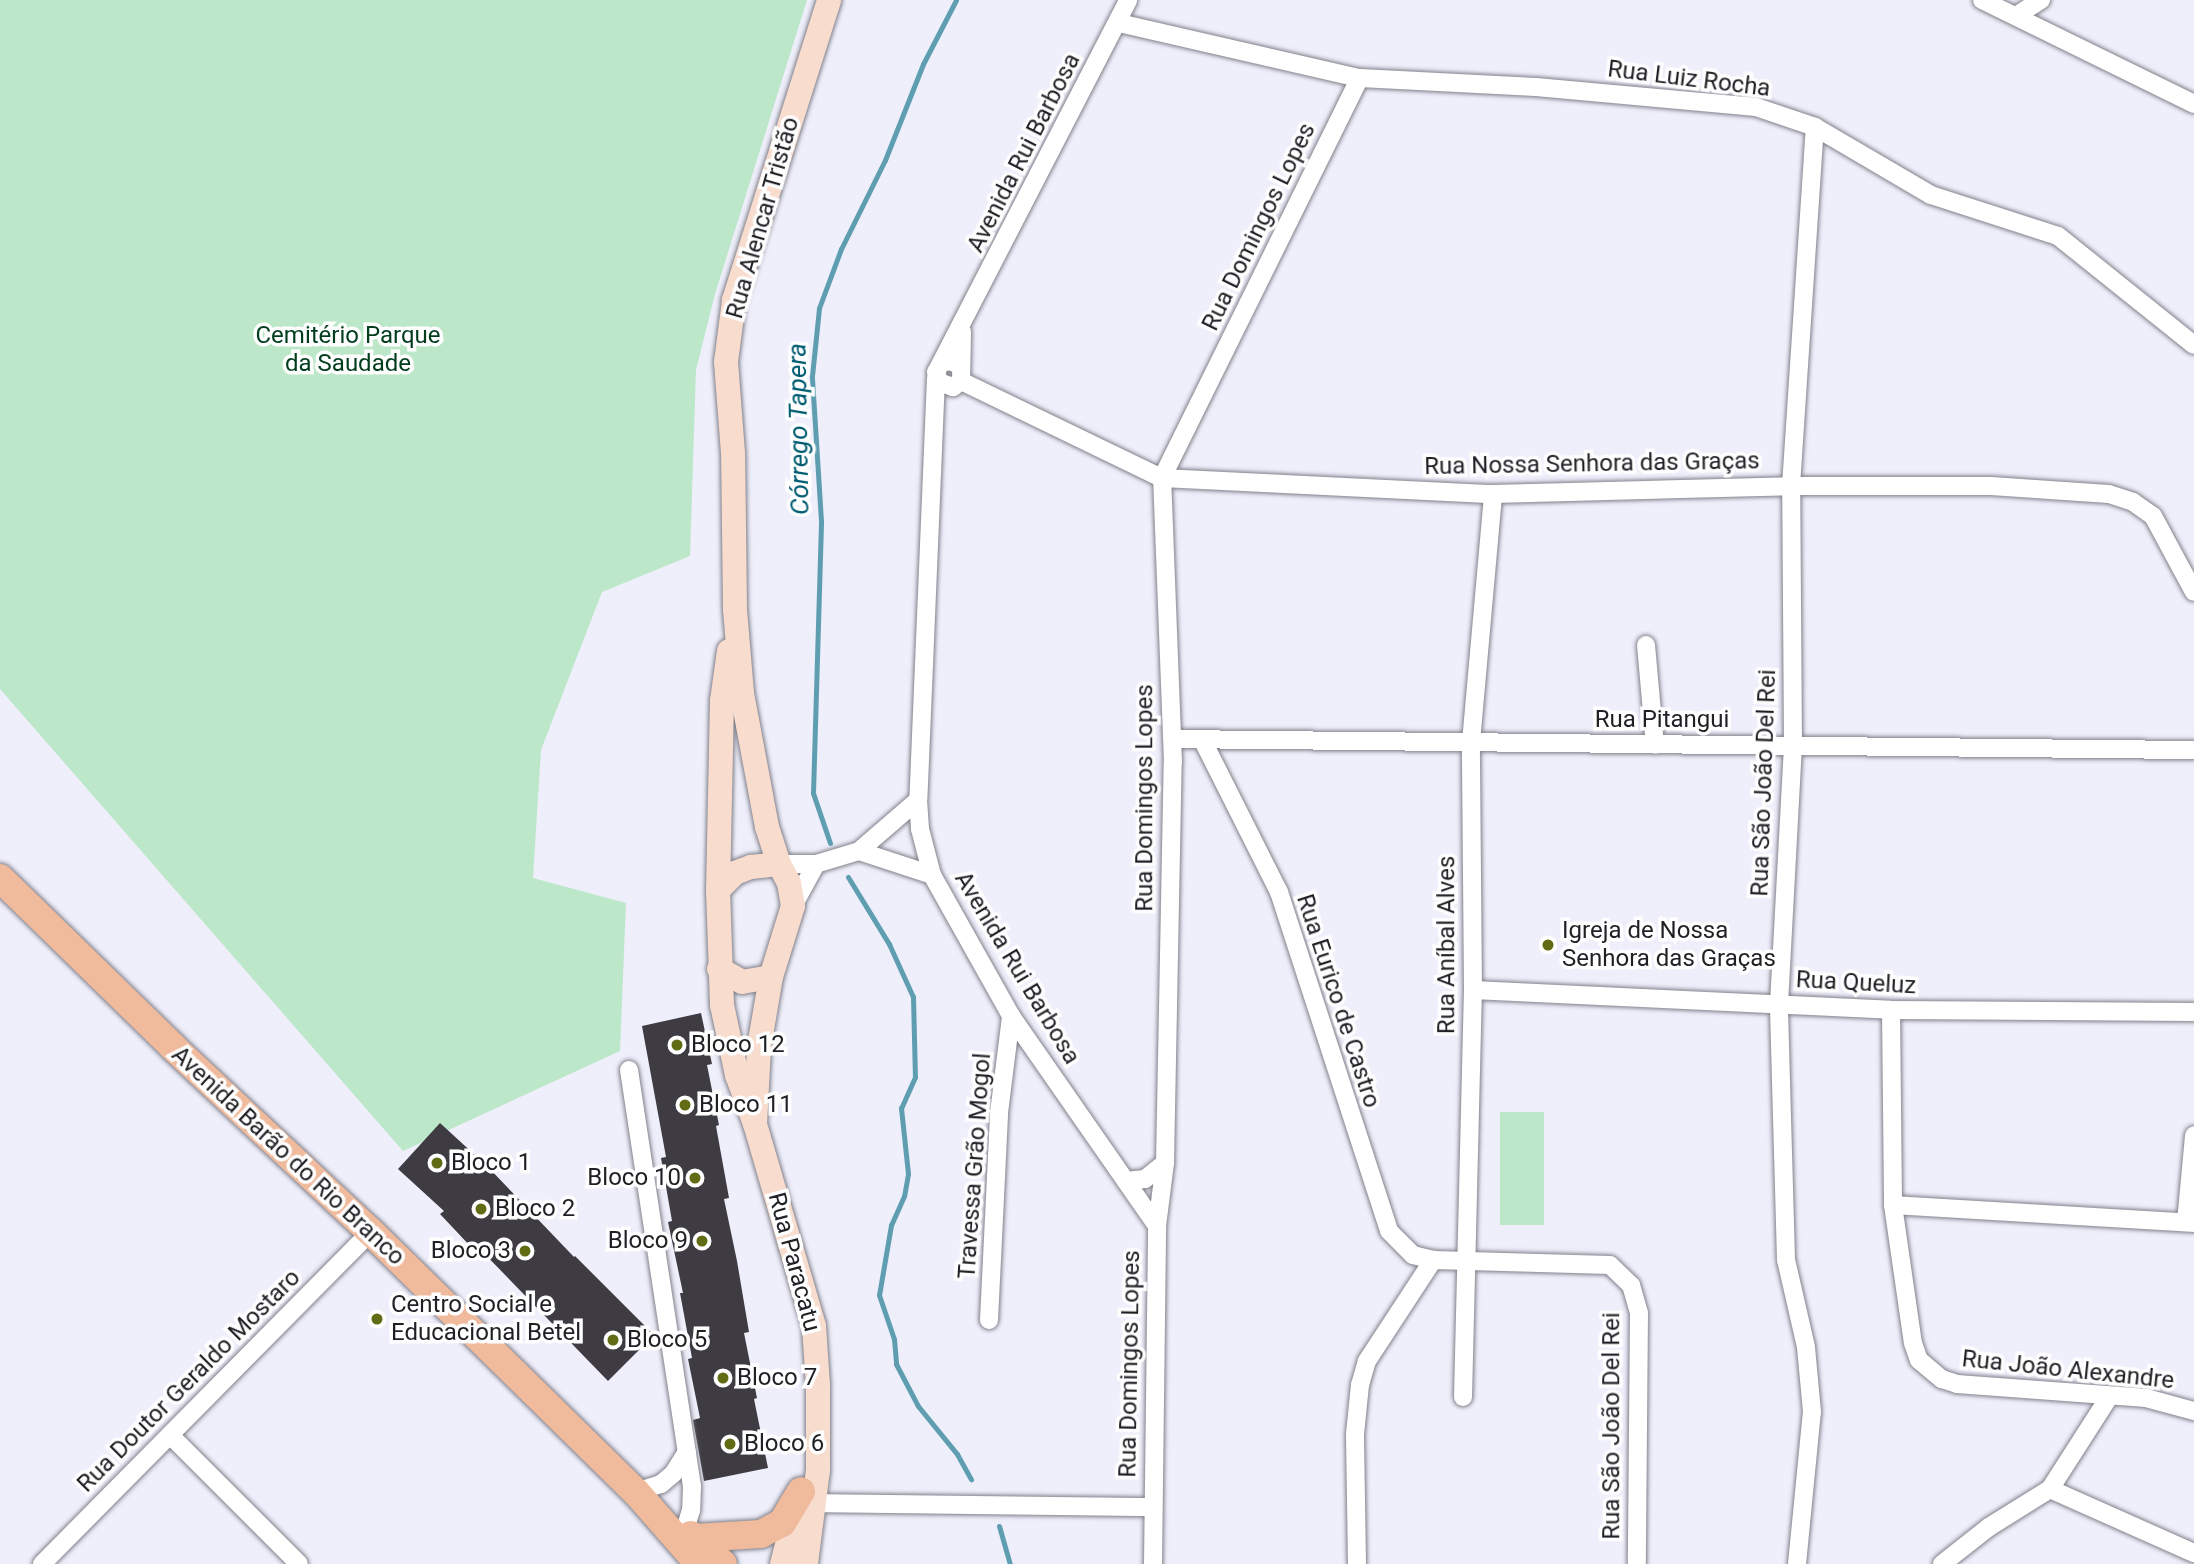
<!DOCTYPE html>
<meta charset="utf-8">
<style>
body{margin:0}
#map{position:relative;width:2194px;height:1564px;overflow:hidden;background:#eeeffb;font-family:Roboto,sans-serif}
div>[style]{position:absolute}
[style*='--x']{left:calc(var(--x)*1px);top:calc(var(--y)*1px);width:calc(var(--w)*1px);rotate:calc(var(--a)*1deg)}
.green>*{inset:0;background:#bde7c9;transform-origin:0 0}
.stream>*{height:5px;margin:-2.5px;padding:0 2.5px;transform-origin:2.5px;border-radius:2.5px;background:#5f9eb1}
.building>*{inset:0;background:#3e3b43}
.roads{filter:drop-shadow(0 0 2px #81818b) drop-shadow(0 0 2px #81818b)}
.minor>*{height:18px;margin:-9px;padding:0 9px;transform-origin:9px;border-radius:9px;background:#fff}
.secondary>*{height:24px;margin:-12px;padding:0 12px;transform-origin:12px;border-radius:12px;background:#f8dcce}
.primary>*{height:28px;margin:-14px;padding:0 14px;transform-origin:14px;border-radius:14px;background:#f0ba9c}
.dots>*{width:19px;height:19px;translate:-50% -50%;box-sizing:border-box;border:4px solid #fefefe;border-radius:50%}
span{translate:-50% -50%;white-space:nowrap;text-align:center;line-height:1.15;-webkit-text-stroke:7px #fefefe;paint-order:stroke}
.street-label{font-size:24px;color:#1f2024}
.park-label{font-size:24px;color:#003d1d}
.poi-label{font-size:24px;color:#1f2024}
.left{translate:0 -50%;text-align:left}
.right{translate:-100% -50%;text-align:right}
.water-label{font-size:26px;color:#005c71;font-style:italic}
</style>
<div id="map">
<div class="green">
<div style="clip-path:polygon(0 0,807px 0,715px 294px,696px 370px,690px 556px,602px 592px,541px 750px,533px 878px,626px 903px,620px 1051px,403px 1151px,0 689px)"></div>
<div style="left:1544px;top:1112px;width:113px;height:44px;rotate:90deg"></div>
</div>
<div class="stream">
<div style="--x:830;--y:843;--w:53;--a:-108.8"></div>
<div style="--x:813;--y:793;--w:272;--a:-88.3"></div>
<div style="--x:821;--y:521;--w:145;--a:-93.6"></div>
<div style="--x:812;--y:376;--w:68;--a:-84.1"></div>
<div style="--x:819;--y:308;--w:63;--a:-69.6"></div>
<div style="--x:841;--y:249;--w:99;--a:-63.7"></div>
<div style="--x:885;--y:160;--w:103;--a:-68.4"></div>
<div style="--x:923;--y:64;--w:72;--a:-62.7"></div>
<div style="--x:848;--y:877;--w:79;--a:58.5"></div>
<div style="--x:889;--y:944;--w:58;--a:65.6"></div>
<div style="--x:913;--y:997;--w:80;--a:88.6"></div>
<div style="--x:915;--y:1077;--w:34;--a:114"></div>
<div style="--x:901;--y:1108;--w:66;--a:83.9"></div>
<div style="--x:908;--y:1174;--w:22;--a:100"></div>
<div style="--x:904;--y:1196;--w:32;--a:114"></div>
<div style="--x:891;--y:1225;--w:71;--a:99.7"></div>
<div style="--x:879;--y:1295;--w:46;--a:71.2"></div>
<div style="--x:894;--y:1339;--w:25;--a:85"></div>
<div style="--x:896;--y:1364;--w:47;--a:62.4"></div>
<div style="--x:918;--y:1406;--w:62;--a:50.9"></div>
<div style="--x:957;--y:1454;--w:29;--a:61"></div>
<div style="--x:999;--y:1526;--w:40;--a:74"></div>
</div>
<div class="building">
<div style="clip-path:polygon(701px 1013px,712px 1064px,707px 1065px,719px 1125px,716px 1126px,729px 1198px,724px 1199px,737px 1261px,749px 1332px,744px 1333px,757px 1398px,754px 1399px,768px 1468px,704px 1481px,693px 1420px,700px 1418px,688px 1359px,692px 1358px,680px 1293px,683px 1293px,668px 1222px,672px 1221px,661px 1158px,666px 1157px,642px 1026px)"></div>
<div style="clip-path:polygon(440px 1123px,488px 1167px,574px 1257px,575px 1256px,654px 1335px,608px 1381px,476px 1245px,472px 1248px,440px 1214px,444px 1211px,398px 1169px)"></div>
</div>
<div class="roads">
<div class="minor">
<div style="--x:1982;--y:0;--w:236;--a:26.1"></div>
<div style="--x:2016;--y:16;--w:30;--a:-33"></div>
<div style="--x:1119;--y:23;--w:247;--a:12.9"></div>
<div style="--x:1360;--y:78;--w:176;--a:2.9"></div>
<div style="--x:1536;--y:87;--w:221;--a:5.2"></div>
<div style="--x:1756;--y:107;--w:62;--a:18.7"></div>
<div style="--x:1815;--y:127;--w:134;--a:30.4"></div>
<div style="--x:1931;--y:195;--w:133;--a:17.9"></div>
<div style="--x:2058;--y:236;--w:174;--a:38.7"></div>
<div style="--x:941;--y:363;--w:408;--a:-62.7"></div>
<div style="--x:960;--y:366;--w:10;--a:-151"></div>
<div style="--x:951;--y:361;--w:10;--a:169"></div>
<div style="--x:941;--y:363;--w:10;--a:119"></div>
<div style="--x:936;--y:372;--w:10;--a:73"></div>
<div style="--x:939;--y:382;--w:15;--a:20"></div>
<div style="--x:953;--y:387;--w:10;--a:-37"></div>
<div style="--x:961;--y:381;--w:49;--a:-88.8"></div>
<div style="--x:936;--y:378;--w:422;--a:92.4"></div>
<div style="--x:918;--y:800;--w:29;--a:86"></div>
<div style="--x:920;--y:829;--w:48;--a:75.4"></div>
<div style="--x:932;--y:875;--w:162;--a:60.7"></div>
<div style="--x:1011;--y:1016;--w:256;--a:55.2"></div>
<div style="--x:961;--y:381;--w:223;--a:25.8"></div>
<div style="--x:1162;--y:478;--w:331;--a:2.8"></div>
<div style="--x:1493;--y:494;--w:298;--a:-1.5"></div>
<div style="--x:1791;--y:486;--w:200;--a:0"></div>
<div style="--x:1991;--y:486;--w:118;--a:3.9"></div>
<div style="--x:2109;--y:494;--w:25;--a:18"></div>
<div style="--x:2133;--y:502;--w:24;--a:35"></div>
<div style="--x:2153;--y:516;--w:86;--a:61.7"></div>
<div style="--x:1646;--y:645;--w:100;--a:84.9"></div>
<div style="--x:1173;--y:739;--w:1021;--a:0.62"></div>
<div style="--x:1203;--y:741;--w:169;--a:63.3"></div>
<div style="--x:1279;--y:892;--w:356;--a:72"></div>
<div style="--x:1389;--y:1231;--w:34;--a:45"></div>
<div style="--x:1413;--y:1255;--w:21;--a:14"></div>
<div style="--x:1433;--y:1260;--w:177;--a:1.6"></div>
<div style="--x:1610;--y:1265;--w:29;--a:44"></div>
<div style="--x:1631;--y:1285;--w:29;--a:74"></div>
<div style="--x:1639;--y:1313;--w:251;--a:90.5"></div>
<div style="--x:859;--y:851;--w:77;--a:18.2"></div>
<div style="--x:779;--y:864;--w:37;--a:0"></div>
<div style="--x:816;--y:864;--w:45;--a:-16.8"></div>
<div style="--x:859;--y:851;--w:78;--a:-40.8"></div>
<div style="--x:793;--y:906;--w:48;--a:-61.3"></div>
<div style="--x:1473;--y:990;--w:418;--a:2.7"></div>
<div style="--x:1891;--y:1010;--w:303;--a:0.4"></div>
<div style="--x:1891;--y:1010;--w:195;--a:89.4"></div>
<div style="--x:1893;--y:1205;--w:139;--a:81.8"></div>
<div style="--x:1913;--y:1343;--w:18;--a:71"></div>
<div style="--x:1919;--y:1360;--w:30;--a:40"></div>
<div style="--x:1942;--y:1379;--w:16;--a:18"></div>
<div style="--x:1957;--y:1384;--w:190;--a:4.2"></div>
<div style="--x:2146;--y:1398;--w:50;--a:15.2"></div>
<div style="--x:629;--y:1070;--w:421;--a:81.4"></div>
<div style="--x:692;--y:1486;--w:24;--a:92"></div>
<div style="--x:691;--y:1510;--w:21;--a:107"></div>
<div style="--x:1126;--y:1181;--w:19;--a:-6"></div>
<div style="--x:1145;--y:1179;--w:26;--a:-39"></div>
<div style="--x:1893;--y:1205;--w:302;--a:3.4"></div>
<div style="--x:2186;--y:1222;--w:87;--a:-84.7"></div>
<div style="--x:989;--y:1320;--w:207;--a:-87.2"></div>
<div style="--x:999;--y:1113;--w:98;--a:-82.9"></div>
<div style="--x:1463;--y:1397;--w:407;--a:-88.6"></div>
<div style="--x:1473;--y:990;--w:248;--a:-90.5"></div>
<div style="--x:1471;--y:742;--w:249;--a:-84.9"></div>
<div style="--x:170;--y:1435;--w:182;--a:45"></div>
<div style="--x:2050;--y:1489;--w:158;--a:24"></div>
<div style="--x:636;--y:1492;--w:26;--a:-18"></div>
<div style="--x:661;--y:1484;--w:16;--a:-40"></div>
<div style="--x:673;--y:1474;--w:26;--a:-58"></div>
<div style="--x:814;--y:1503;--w:338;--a:0.7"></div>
<div style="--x:42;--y:1564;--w:467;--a:-45.3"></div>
<div style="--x:1153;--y:1564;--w:338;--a:-89.3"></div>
<div style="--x:1157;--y:1226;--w:64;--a:-82.8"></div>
<div style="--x:1165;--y:1163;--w:401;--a:-88.9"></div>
<div style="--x:1173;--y:762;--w:284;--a:-92.2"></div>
<div style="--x:1162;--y:478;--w:446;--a:-63.7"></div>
<div style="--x:1357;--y:1564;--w:130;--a:-90.9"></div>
<div style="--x:1355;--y:1434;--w:49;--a:-84.2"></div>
<div style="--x:1360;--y:1385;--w:25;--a:-74"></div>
<div style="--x:1367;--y:1361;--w:121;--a:-56.8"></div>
<div style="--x:1797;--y:1564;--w:153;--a:-84.4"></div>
<div style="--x:1812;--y:1412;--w:65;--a:-95.3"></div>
<div style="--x:1806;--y:1347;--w:89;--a:-102.9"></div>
<div style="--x:1786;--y:1260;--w:256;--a:-91.6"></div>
<div style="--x:1779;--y:1004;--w:259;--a:-86.9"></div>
<div style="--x:1793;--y:745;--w:259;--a:-90.4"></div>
<div style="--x:1791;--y:486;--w:360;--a:-86.2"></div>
<div style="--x:1942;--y:1564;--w:60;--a:-38.2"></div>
<div style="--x:1989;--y:1527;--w:72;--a:-31.9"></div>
<div style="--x:2050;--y:1489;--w:109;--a:-57.3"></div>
</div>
<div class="secondary">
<div style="--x:729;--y:651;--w:50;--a:98"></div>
<div style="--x:722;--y:701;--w:189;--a:91.2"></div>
<div style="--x:718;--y:890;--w:115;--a:88"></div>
<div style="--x:722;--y:1005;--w:72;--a:77.9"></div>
<div style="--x:737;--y:1075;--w:52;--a:69.8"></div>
<div style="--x:755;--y:1124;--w:210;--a:73.7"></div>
<div style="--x:814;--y:1326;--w:59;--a:86.1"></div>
<div style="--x:818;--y:1385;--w:85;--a:90"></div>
<div style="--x:818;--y:1470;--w:95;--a:97.3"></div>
<div style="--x:718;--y:890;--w:24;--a:-45"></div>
<div style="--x:735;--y:873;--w:17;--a:-21"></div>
<div style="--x:751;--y:867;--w:28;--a:-6"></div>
<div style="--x:719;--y:969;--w:26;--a:29"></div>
<div style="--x:742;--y:982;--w:29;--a:-10"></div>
<div style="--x:755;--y:1124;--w:77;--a:-87"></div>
<div style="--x:759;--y:1047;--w:71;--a:-80.3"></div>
<div style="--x:771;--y:977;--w:74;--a:-72.8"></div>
<div style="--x:793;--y:906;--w:23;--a:-100"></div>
<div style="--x:789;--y:883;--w:21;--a:-118"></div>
<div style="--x:779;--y:864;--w:39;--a:-108"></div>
<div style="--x:767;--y:827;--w:136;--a:-100.6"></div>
<div style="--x:742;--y:693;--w:84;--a:-94.8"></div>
<div style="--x:735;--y:609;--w:156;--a:-90.7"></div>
<div style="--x:733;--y:453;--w:91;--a:-94.4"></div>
<div style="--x:726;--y:362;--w:63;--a:-82.6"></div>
<div style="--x:734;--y:300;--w:315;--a:-72.4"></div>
<div style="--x:782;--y:1564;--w:63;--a:-75.3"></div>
</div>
<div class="primary">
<div style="--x:0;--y:878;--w:242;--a:44.3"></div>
<div style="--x:173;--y:1047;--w:271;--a:43.1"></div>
<div style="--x:371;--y:1232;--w:371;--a:44.5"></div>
<div style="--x:636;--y:1492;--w:96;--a:48.8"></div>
<div style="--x:691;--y:1535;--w:43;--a:42.2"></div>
<div style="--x:695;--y:1538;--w:66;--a:-3.5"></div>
<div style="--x:761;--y:1534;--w:24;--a:-28"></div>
<div style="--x:782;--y:1523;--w:37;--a:-59"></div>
</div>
</div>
<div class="dots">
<div style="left:1548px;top:945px;background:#606b13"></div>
<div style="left:677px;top:1045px;background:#606b13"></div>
<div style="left:685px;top:1105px;background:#606b13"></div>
<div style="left:437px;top:1163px;background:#606b13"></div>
<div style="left:695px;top:1178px;background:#606b13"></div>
<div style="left:481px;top:1209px;background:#606b13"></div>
<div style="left:702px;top:1241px;background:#606b13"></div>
<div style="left:525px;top:1251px;background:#606b13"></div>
<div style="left:377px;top:1319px;background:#606b13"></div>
<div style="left:613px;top:1340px;background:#606b13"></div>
<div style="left:723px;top:1378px;background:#606b13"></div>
<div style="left:730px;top:1444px;background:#606b13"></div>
</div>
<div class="street-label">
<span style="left:1689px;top:79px;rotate:7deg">Rua Luiz Rocha</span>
<span style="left:1024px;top:153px;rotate:-63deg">Avenida Rui Barbosa</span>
<span style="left:763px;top:218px;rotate:-74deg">Rua Alencar Tristão</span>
<span style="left:1259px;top:227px;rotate:-64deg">Rua Domingos Lopes</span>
<span style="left:1592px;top:464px;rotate:-1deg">Rua Nossa Senhora das Graças</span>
<span style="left:1662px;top:720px">Rua Pitangui</span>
<span style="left:1764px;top:783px;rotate:-88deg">Rua São João Del Rei</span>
<span style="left:1145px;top:798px;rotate:-90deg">Rua Domingos Lopes</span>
<span style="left:1447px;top:945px;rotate:-90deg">Rua Aníbal Alves</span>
<span style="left:1017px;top:968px;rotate:59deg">Avenida Rui Barbosa</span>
<span style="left:1856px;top:983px;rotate:3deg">Rua Queluz</span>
<span style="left:1338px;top:1001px;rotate:72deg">Rua Eurico de Castro</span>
<span style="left:288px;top:1156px;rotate:43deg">Avenida Barão do Rio Branco</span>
<span style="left:975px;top:1166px;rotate:-86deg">Travessa Grão Mogol</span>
<span style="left:794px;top:1262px;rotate:75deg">Rua Paracatu</span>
<span style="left:1130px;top:1364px;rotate:-89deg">Rua Domingos Lopes</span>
<span style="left:2068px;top:1370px;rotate:6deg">Rua João Alexandre</span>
<span style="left:189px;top:1381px;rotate:-45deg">Rua Doutor Geraldo Mostaro</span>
<span style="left:1612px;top:1426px;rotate:-90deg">Rua São João Del Rei</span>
</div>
<div class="park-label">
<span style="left:348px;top:350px">Cemitério Parque<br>da Saudade</span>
</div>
<div class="poi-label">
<span class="left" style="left:1562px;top:945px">Igreja de Nossa<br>Senhora das Graças</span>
<span class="left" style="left:691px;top:1045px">Bloco 12</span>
<span class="left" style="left:699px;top:1105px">Bloco 11</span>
<span class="left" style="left:451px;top:1163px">Bloco 1</span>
<span class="right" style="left:681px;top:1178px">Bloco 10</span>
<span class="left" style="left:495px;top:1209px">Bloco 2</span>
<span class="right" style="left:688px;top:1241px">Bloco 9</span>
<span class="right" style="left:511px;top:1251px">Bloco 3</span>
<span class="left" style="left:391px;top:1319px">Centro Social e<br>Educacional Betel</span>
<span class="left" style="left:627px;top:1340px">Bloco 5</span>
<span class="left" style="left:737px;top:1378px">Bloco 7</span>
<span class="left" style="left:744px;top:1444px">Bloco 6</span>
</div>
<div class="water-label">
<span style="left:799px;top:429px;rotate:-91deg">Córrego Tapera</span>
</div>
</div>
